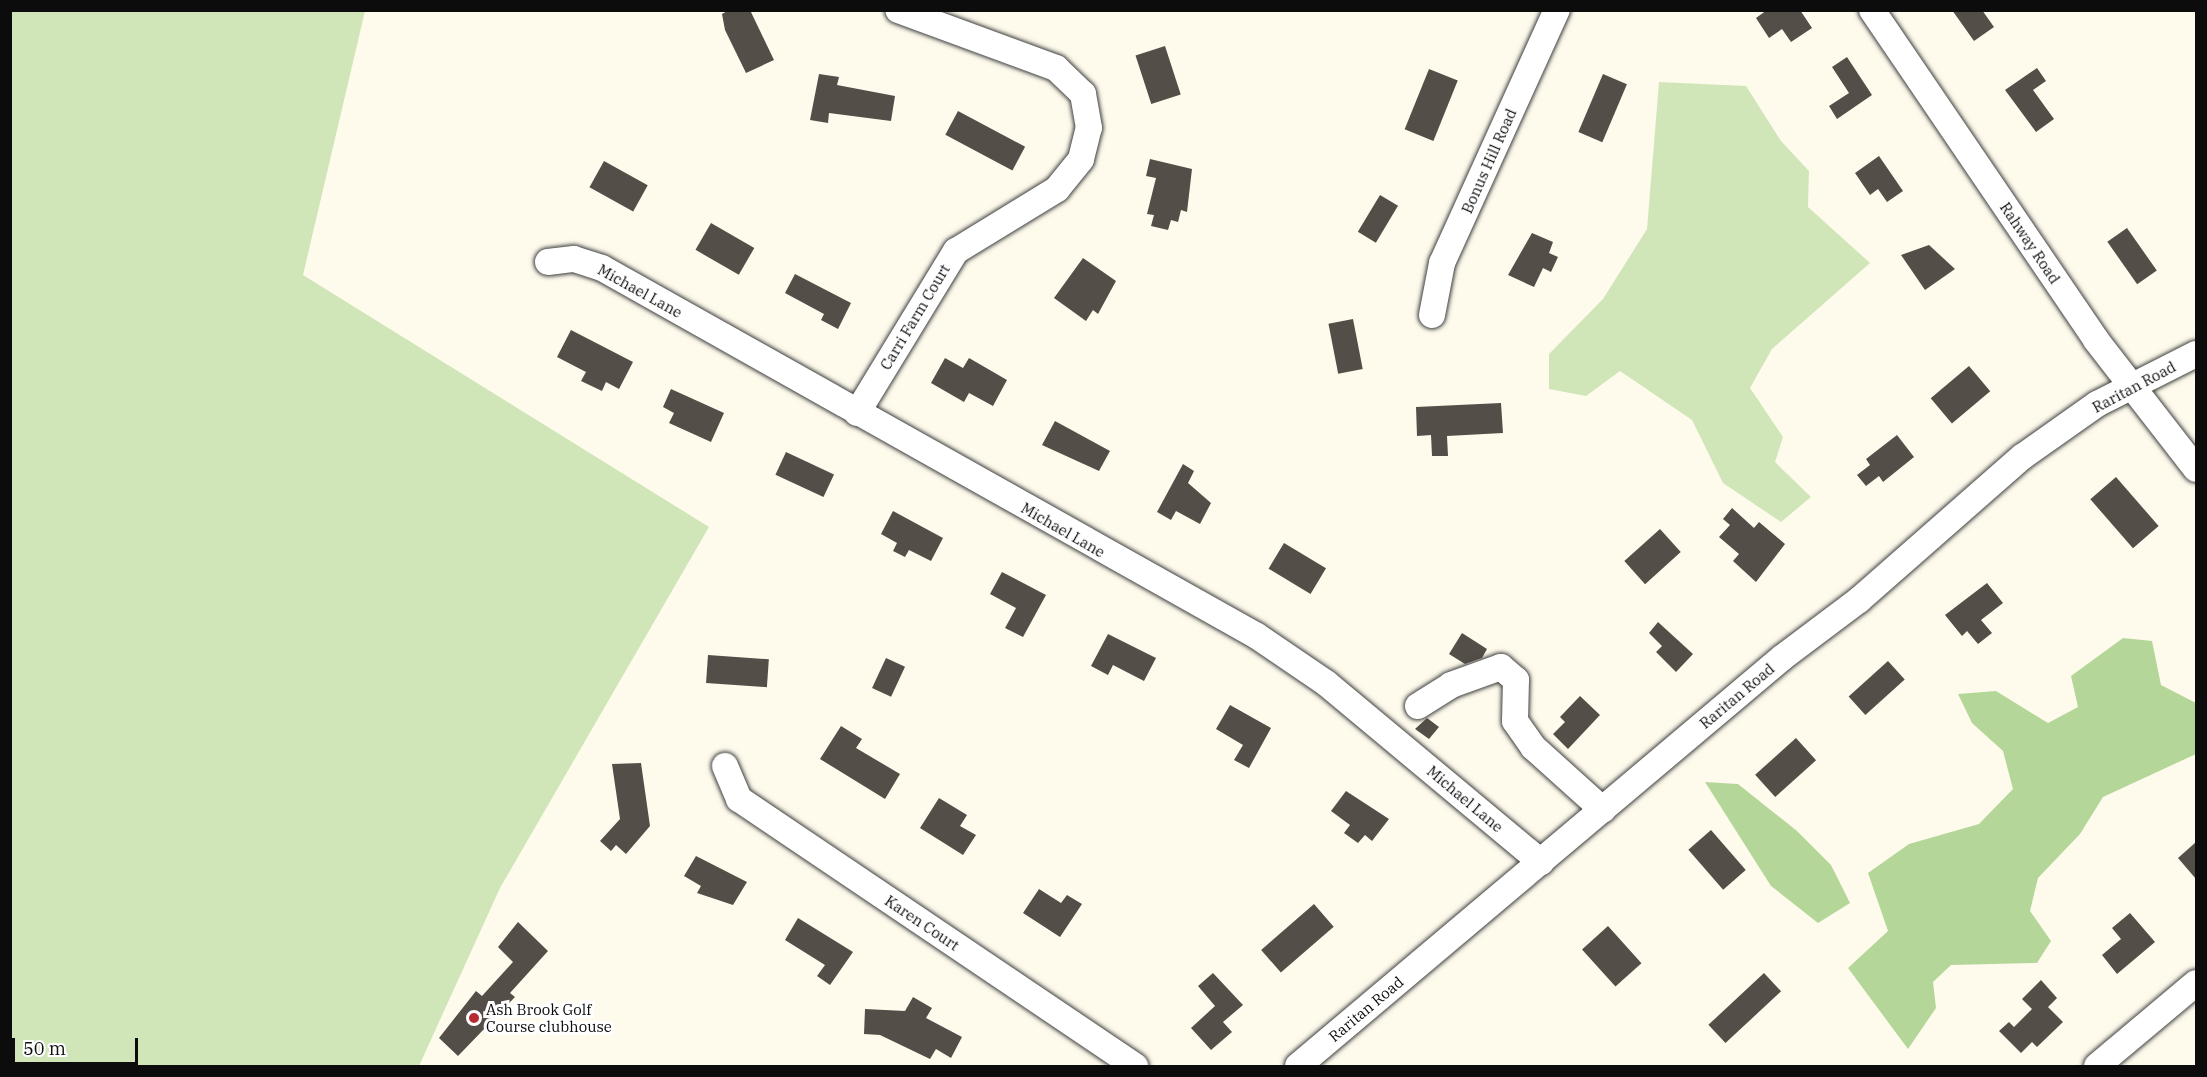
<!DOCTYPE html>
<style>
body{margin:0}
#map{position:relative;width:2207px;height:1077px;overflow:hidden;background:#fefbed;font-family:"IBM Plex Serif",serif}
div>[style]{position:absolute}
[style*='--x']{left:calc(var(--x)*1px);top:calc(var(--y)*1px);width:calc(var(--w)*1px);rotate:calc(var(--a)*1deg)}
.green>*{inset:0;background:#d0e6b8}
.forest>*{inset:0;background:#b5d699}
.building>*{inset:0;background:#544e49;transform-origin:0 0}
.roads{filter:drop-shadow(0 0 2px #3f3f3f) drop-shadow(0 0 2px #3f3f3f)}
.minor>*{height:26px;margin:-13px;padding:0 13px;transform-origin:13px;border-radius:13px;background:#fff}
.dots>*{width:16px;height:16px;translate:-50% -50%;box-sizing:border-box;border:3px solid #fff;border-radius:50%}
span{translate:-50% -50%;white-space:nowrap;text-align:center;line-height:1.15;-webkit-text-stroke:6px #fff;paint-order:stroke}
.street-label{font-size:15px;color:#0c0c0c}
.poi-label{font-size:15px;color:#0c0c0c}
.left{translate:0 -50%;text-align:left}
.frame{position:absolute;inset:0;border:12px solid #0c0c0c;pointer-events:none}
.scale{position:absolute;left:12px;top:1038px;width:126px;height:27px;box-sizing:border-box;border:3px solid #0c0c0c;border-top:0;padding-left:8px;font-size:18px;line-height:21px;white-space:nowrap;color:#0c0c0c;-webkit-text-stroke:4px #fff;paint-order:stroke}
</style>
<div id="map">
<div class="green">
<div style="clip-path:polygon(10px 11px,365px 11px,303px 275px,709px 527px,500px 888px,419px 1066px,11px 1066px)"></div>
<div style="clip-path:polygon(1659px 82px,1746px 86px,1781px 141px,1809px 171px,1808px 207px,1870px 263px,1772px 349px,1750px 388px,1783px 437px,1775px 462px,1811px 497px,1781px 522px,1723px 483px,1692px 420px,1620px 371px,1586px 396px,1549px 389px,1549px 354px,1603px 299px,1647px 229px)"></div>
</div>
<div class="forest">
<div style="clip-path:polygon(2123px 638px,2152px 641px,2161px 685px,2196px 703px,2196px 754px,2103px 797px,2080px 834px,2038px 878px,2030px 911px,2051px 941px,2037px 963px,1951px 965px,1933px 982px,1936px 1008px,1908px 1049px,1848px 968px,1888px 931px,1868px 873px,1909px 844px,1979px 824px,2013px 789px,2003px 751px,1972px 723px,1958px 694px,1996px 691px,2048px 723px,2078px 707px,2071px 676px)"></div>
<div style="clip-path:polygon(1705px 782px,1738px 784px,1797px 831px,1831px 865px,1850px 903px,1818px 923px,1771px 886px)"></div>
</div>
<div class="building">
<div style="clip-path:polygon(729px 10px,750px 10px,774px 60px,746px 73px,725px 30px,722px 14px)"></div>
<div style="clip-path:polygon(1767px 10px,1800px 10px,1812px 28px,1791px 42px,1782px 29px,1769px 38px,1756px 18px)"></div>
<div style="clip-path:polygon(1952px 10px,1982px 10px,1994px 27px,1974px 41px)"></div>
<div style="left:1165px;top:46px;width:51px;height:31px;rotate:72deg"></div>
<div style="clip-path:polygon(1847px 57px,1872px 95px,1837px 119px,1829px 106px,1849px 93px,1832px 67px)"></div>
<div style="clip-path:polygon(2037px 68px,2046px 81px,2033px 90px,2054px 119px,2036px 132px,2005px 90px)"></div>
<div style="left:1429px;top:69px;width:31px;height:65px;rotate:22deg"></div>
<div style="clip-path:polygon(819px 74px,839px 77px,837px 85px,895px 96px,891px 121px,829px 113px,828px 123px,810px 120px)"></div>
<div style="left:1603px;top:74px;width:26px;height:63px;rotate:23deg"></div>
<div style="left:958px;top:111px;width:76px;height:27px;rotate:28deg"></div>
<div style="clip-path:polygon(1879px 156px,1903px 191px,1887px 202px,1878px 189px,1870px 195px,1855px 173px)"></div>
<div style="clip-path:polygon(1150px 159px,1192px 169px,1187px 212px,1181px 210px,1178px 222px,1171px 220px,1168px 230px,1151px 226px,1154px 215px,1147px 214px,1156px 178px,1146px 176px)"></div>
<div style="left:604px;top:161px;width:50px;height:30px;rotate:29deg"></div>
<div style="left:1380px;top:195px;width:21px;height:43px;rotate:31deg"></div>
<div style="left:711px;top:223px;width:50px;height:31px;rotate:30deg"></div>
<div style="left:2127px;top:228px;width:52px;height:24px;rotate:55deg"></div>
<div style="clip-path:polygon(1532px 233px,1553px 242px,1549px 253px,1558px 257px,1551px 272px,1543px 268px,1534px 287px,1508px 275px)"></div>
<div style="clip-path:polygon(1929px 245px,1955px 269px,1925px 290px,1901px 255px)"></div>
<div style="clip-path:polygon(1083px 258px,1116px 281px,1098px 314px,1093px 310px,1086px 321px,1054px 298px)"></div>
<div style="clip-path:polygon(795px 274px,851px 303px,838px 329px,821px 320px,824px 314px,785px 293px)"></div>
<div style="left:1353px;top:319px;width:51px;height:25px;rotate:79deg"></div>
<div style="clip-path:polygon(571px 330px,633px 362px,619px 389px,606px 382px,602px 391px,581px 381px,586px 372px,557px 357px)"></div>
<div style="clip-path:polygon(945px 358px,963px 368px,969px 358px,1007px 380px,993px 406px,969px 393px,964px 402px,931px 383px)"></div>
<div style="left:1969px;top:366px;width:33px;height:50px;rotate:50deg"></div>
<div style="clip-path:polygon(671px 389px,724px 413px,711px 442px,669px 423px,674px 413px,663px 407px)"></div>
<div style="clip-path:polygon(1501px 403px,1503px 433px,1447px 436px,1448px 456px,1432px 456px,1431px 435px,1417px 436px,1416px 407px)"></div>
<div style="clip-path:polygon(1055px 421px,1110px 451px,1099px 471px,1042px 445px)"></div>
<div style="clip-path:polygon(1897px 435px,1914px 457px,1883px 482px,1879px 476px,1866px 486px,1857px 475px,1870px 465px,1866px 459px)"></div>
<div style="left:786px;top:452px;width:53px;height:25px;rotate:25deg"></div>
<div style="clip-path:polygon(1183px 464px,1194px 471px,1188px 483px,1211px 503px,1200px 524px,1176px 511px,1171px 520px,1157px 512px)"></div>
<div style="left:2116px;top:477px;width:65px;height:34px;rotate:49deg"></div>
<div style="clip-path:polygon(1732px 508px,1754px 528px,1759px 522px,1785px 544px,1756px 582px,1733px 561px,1739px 554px,1719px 537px,1730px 525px,1723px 519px)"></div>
<div style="clip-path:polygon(893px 511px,943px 538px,931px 561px,909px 550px,905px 557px,893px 551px,897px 543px,881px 534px)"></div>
<div style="left:1660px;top:529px;width:31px;height:48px;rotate:48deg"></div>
<div style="left:1284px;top:543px;width:49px;height:30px;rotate:31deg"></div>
<div style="clip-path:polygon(1002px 572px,1046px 595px,1023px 637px,1005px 628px,1016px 608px,990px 594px)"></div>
<div style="clip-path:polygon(1987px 583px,2003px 603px,1981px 620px,1992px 633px,1978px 644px,1967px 631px,1962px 636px,1945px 615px)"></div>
<div style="clip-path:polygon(1658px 622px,1693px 654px,1676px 672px,1656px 652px,1662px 646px,1649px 633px)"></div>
<div style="clip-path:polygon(1462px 633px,1487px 649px,1482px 658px,1465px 664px,1449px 654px)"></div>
<div style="clip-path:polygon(1108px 634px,1156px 658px,1144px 681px,1113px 665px,1108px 675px,1091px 666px)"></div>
<div style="left:708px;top:655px;width:61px;height:28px;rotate:4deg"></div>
<div style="left:886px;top:658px;width:21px;height:33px;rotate:25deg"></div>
<div style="left:1888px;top:661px;width:25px;height:53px;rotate:48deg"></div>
<div style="clip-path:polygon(1580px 696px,1600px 715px,1568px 749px,1553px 734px,1565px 722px,1560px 717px)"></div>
<div style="clip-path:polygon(1230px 705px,1271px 728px,1249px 768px,1234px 760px,1243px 745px,1216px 729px)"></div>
<div style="clip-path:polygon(1427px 718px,1439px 727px,1429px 739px,1415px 729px)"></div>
<div style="clip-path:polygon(841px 726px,862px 739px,856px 748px,900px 774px,885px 799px,820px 759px)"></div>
<div style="left:1796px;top:738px;width:30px;height:55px;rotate:48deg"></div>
<div style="clip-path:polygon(641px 763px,650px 826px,626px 854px,616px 845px,611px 851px,600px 841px,620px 819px,612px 764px)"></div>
<div style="clip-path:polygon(1346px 791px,1389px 819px,1372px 841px,1365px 835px,1358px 843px,1344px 833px,1350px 825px,1331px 811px)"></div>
<div style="clip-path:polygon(939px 798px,967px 815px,960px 826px,976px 835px,963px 855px,920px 828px)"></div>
<div style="left:1711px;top:830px;width:53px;height:30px;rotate:49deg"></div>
<div style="clip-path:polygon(2196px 842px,2196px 879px,2178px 858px)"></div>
<div style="clip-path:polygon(696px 856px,747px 882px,733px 905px,697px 893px,701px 886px,684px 876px)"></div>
<div style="clip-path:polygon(1039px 889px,1061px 903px,1067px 895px,1082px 904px,1060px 937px,1023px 913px)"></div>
<div style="left:1314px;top:904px;width:30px;height:70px;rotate:49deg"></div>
<div style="clip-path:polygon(2130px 913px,2155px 942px,2117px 974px,2102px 955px,2121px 939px,2112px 928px)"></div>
<div style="clip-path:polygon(798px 918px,853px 952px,830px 985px,817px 976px,825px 965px,785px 940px)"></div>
<div style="clip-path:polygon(518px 922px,548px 951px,510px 993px,515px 997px,458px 1056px,439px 1038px,476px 991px,482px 996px,513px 962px,498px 947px)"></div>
<div style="left:1608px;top:926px;width:50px;height:35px;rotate:48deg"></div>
<div style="clip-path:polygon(1213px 973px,1243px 1005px,1223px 1022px,1232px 1032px,1211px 1050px,1191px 1028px,1215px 1006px,1198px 986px)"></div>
<div style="left:1764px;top:973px;width:25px;height:76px;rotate:47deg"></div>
<div style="clip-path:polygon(2041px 980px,2057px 998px,2048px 1007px,2063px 1022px,2037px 1047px,2032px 1042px,2021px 1053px,1999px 1031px,2009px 1022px,2014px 1027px,2032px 1009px,2022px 999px)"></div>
<div style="clip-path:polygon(913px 997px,932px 1008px,926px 1018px,962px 1037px,951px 1058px,936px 1049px,930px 1059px,880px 1035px,864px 1034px,865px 1009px,905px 1011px)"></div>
</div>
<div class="roads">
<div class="minor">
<div style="--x:1872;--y:10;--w:399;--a:55.8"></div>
<div style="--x:2096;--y:340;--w:163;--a:52.2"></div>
<div style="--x:548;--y:262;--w:26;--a:-7"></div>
<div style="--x:574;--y:259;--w:29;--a:18"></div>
<div style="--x:602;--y:268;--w:751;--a:29.33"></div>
<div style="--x:1257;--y:636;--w:83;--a:34.3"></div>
<div style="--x:1326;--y:683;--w:280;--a:39.8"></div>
<div style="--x:1432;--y:315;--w:53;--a:-79.1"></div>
<div style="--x:1442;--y:263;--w:278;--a:-65.6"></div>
<div style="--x:857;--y:413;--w:190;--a:-58.6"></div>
<div style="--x:956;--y:251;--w:119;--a:-31.5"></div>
<div style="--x:1057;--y:189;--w:38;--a:-51"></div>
<div style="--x:1081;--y:159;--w:32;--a:-76"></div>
<div style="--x:1089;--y:128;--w:35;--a:-100"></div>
<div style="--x:1083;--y:94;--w:37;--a:-136"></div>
<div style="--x:1056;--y:68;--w:168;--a:-159.8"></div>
<div style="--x:1418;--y:706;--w:39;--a:-32"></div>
<div style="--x:1451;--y:685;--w:53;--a:-19.8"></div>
<div style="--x:1501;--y:667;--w:20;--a:41"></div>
<div style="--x:1516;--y:680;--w:41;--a:91.4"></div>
<div style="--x:1515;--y:721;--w:32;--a:55"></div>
<div style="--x:1533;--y:747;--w:94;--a:42"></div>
<div style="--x:725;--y:766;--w:36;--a:67"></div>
<div style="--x:739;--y:799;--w:478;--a:34"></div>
<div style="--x:1298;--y:1066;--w:634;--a:-40.14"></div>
<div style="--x:1783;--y:657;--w:95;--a:-36.9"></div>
<div style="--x:1859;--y:600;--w:217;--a:-41.3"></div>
<div style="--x:2022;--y:457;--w:92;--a:-35.2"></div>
<div style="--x:2097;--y:404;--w:111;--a:-26.8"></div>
<div style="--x:2097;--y:1066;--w:129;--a:-40"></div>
</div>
</div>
<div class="dots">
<div style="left:474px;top:1018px;background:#b52c33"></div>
</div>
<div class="street-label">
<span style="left:1489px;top:161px;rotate:-66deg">Bonus Hill Road</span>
<span style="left:2030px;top:243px;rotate:56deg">Rahway Road</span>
<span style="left:640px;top:291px;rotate:29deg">Michael Lane</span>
<span style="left:915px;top:317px;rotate:-59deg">Carri Farm Court</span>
<span style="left:2134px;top:387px;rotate:-28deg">Raritan Road</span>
<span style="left:1063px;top:530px;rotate:30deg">Michael Lane</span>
<span style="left:1737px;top:696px;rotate:-40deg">Raritan Road</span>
<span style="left:1465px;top:799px;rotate:40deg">Michael Lane</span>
<span style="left:922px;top:923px;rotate:34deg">Karen Court</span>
<span style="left:1366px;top:1009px;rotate:-40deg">Raritan Road</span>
</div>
<div class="poi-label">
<span class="left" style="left:486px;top:1018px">Ash Brook Golf<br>Course clubhouse</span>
</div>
<div class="frame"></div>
<div class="scale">50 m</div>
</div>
